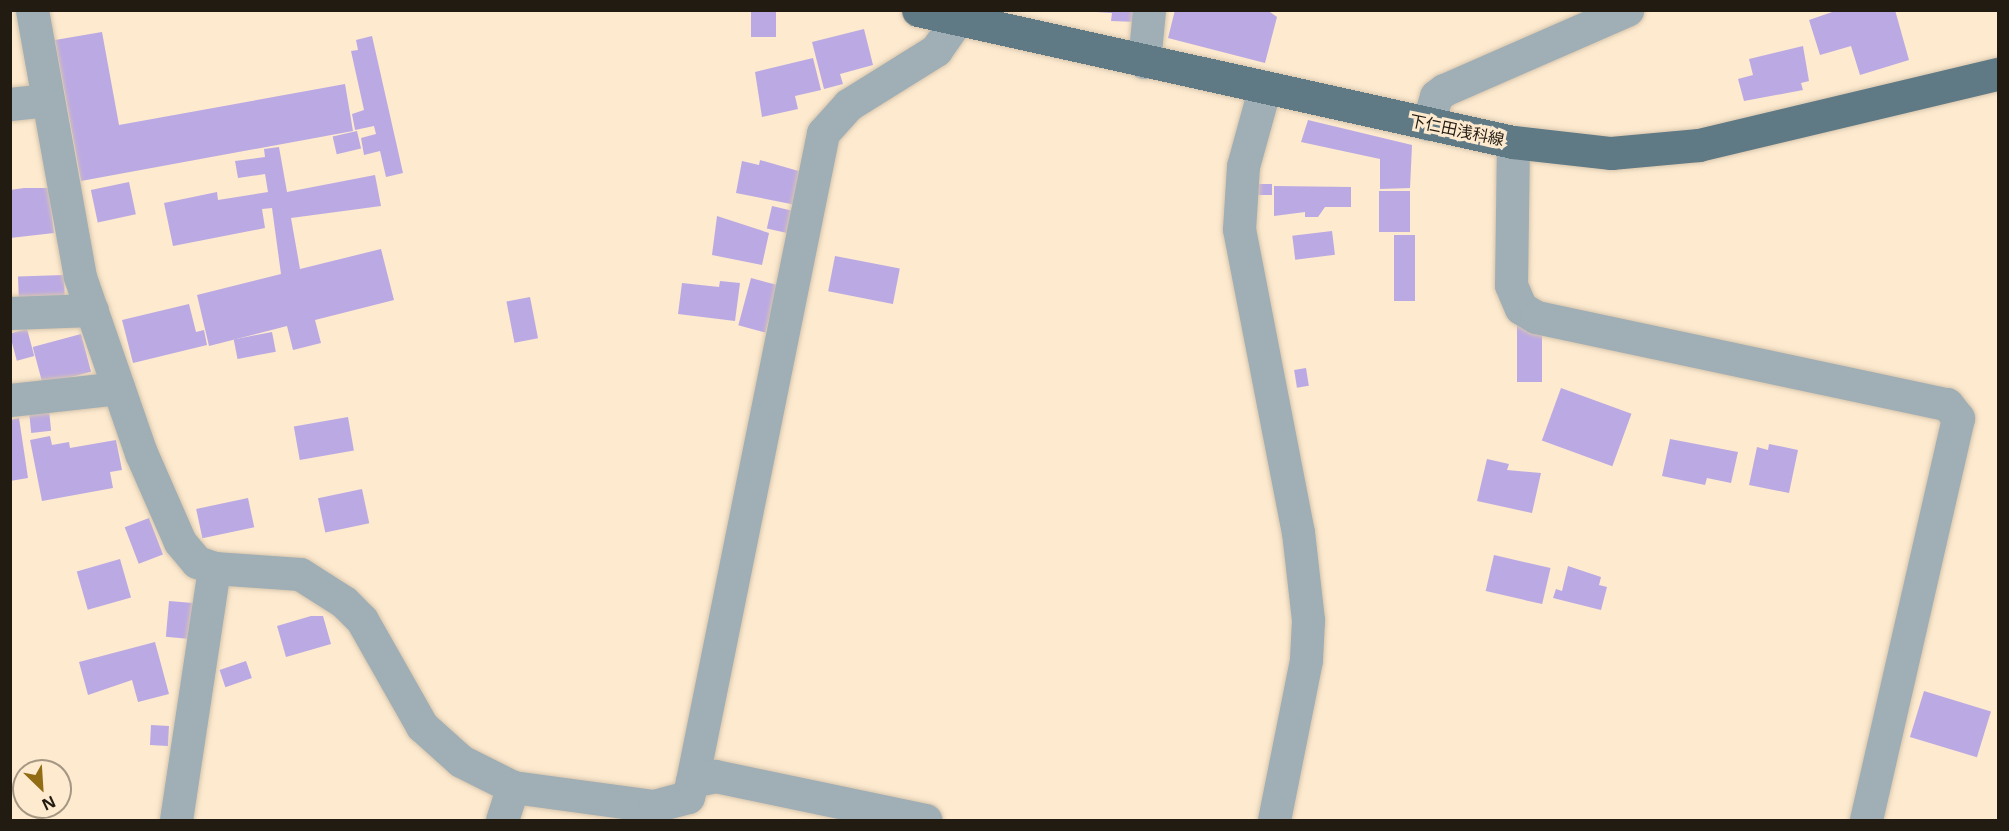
<!DOCTYPE html>
<meta charset="utf-8">
<style>
body{margin:0}
#map{position:relative;width:2009px;height:831px;overflow:hidden;background:#fdeacf;font-family:"Noto Sans","Noto Sans JP",sans-serif}
div>[style]{position:absolute}
[style*='--x']{left:calc(var(--x)*1px);top:calc(var(--y)*1px);width:calc(var(--w)*1px);rotate:calc(var(--a)*1deg)}
.building>*{inset:0;background:#bba9e4;transform-origin:0 0}
.roads{filter:drop-shadow(0 0 2px #d6c5ad) drop-shadow(0 0 2px #d6c5ad)}
.minor>*{height:33px;margin:-16.5px;padding:0 16.5px;transform-origin:16.5px;border-radius:16.5px;background:#a0aeb5}
.major>*{height:33px;margin:-16.5px;padding:0 16.5px;transform-origin:16.5px;border-radius:16.5px;background:#5f7985}
span{translate:-50% -50%;white-space:nowrap;text-align:center;line-height:1.15;-webkit-text-stroke:6px #fdeacf;paint-order:stroke}
.street-label{font-size:16px;color:#221b12}
.frame{position:absolute;inset:0;border:12px solid #221b12;pointer-events:none}
.north{position:absolute;left:12px;top:759px;width:60px;height:60px;box-sizing:border-box;background:#fdeacf;border:2px solid #a59783;border-radius:50%;rotate:155deg;font-size:16px;font-weight:700;line-height:24px;text-align:center;color:#221b12}
.north::after{content:'';display:block;margin:auto;width:21px;height:27px;background:#926c14;clip-path:polygon(50% 0,100% 100%,50% 72%,0 100%)}
</style>
<div id="map">
<div class="building">
<div style="left:751px;top:10px;width:25px;height:27px"></div>
<div style="clip-path:polygon(1064px 10px,1138px 10px,1138px 22px,1111px 21px,1112px 13px)"></div>
<div style="clip-path:polygon(1175px 10px,1267px 10px,1277px 17px,1265px 63px,1168px 38px)"></div>
<div style="clip-path:polygon(1838px 10px,1895px 10px,1909px 60px,1860px 75px,1851px 46px,1820px 55px,1809px 20px)"></div>
<div style="clip-path:polygon(864px 29px,873px 65px,840px 74px,843px 84px,824px 89px,812px 42px)"></div>
<div style="clip-path:polygon(102px 32px,119px 125px,345px 84px,353px 131px,81px 181px,55px 40px)"></div>
<div style="clip-path:polygon(372px 36px,403px 173px,386px 177px,380px 151px,364px 155px,361px 138px,376px 134px,374px 126px,355px 130px,352px 114px,364px 110px,351px 51px,358px 50px,356px 40px)"></div>
<div style="clip-path:polygon(1803px 46px,1809px 81px,1801px 83px,1803px 90px,1744px 101px,1738px 79px,1753px 75px,1749px 59px)"></div>
<div style="clip-path:polygon(813px 58px,821px 90px,795px 96px,798px 109px,762px 117px,755px 72px)"></div>
<div style="clip-path:polygon(1308px 120px,1412px 145px,1410px 188px,1380px 189px,1380px 159px,1301px 142px)"></div>
<div style="left:357px;top:131px;width:18px;height:25px;rotate:77deg"></div>
<div style="clip-path:polygon(279px 147px,287px 192px,375px 175px,381px 206px,291px 218px,300px 269px,381px 249px,394px 300px,315px 320px,321px 343px,293px 350px,287px 326px,209px 346px,197px 295px,281px 274px,272px 208px,262px 209px,265px 228px,173px 246px,164px 203px,217px 192px,218px 200px,268px 192px,265px 174px,238px 178px,235px 161px,265px 157px,264px 149px)"></div>
<div style="clip-path:polygon(760px 160px,802px 172px,796px 205px,736px 193px,742px 161px,759px 165px)"></div>
<div style="left:129px;top:182px;width:33px;height:39px;rotate:78deg"></div>
<div style="left:1255px;top:184px;width:17px;height:11px"></div>
<div style="clip-path:polygon(1274px 186px,1351px 187px,1351px 207px,1325px 207px,1318px 217px,1305px 217px,1305px 212px,1274px 216px)"></div>
<div style="clip-path:polygon(24px 188px,49px 188px,54px 233px,10px 238px,10px 190px)"></div>
<div style="left:1379px;top:191px;width:31px;height:41px"></div>
<div style="left:772px;top:206px;width:23px;height:23px;rotate:13deg"></div>
<div style="clip-path:polygon(717px 216px,769px 233px,762px 265px,712px 255px)"></div>
<div style="left:1332px;top:231px;width:24px;height:40px;rotate:83deg"></div>
<div style="left:1394px;top:235px;width:21px;height:66px"></div>
<div style="left:835px;top:256px;width:66px;height:36px;rotate:11deg"></div>
<div style="left:64px;top:275px;width:25px;height:46px;rotate:88deg"></div>
<div style="left:751px;top:278px;width:28px;height:49px;rotate:15deg"></div>
<div style="clip-path:polygon(720px 281px,740px 283px,735px 321px,678px 314px,682px 283px,719px 287px)"></div>
<div style="left:530px;top:297px;width:42px;height:24px;rotate:79deg"></div>
<div style="clip-path:polygon(189px 304px,196px 332px,204px 330px,207px 345px,133px 363px,122px 320px)"></div>
<div style="left:1517px;top:324px;width:25px;height:58px"></div>
<div style="left:27px;top:329px;width:28px;height:18px;rotate:75deg"></div>
<div style="left:272px;top:332px;width:20px;height:39px;rotate:79deg"></div>
<div style="left:81px;top:334px;width:39px;height:50px;rotate:75deg"></div>
<div style="left:1306px;top:368px;width:18px;height:12px;rotate:81deg"></div>
<div style="left:1561px;top:388px;width:75px;height:56px;rotate:20deg"></div>
<div style="left:48px;top:401px;width:30px;height:20px;rotate:84deg"></div>
<div style="left:348px;top:417px;width:34px;height:55px;rotate:80deg"></div>
<div style="clip-path:polygon(19px 418px,28px 478px,10px 481px,10px 420px)"></div>
<div style="clip-path:polygon(50px 436px,52px 445px,69px 442px,70px 448px,116px 440px,122px 470px,110px 472px,113px 488px,42px 501px,30px 440px)"></div>
<div style="clip-path:polygon(1670px 439px,1738px 452px,1731px 483px,1707px 478px,1705px 485px,1662px 476px)"></div>
<div style="clip-path:polygon(1769px 444px,1798px 450px,1789px 493px,1749px 485px,1757px 447px,1768px 450px)"></div>
<div style="clip-path:polygon(1487px 459px,1509px 464px,1507px 470px,1541px 473px,1532px 513px,1477px 501px)"></div>
<div style="left:362px;top:489px;width:35px;height:45px;rotate:78deg"></div>
<div style="left:248px;top:498px;width:30px;height:53px;rotate:78deg"></div>
<div style="left:149px;top:518px;width:39px;height:26px;rotate:69deg"></div>
<div style="left:1494px;top:555px;width:58px;height:37px;rotate:13deg"></div>
<div style="left:120px;top:559px;width:40px;height:45px;rotate:74deg"></div>
<div style="clip-path:polygon(1568px 566px,1601px 577px,1599px 585px,1607px 587px,1601px 610px,1553px 598px,1556px 589px,1562px 591px)"></div>
<div style="left:169px;top:601px;width:24px;height:36px;rotate:5deg"></div>
<div style="clip-path:polygon(311px 616px,323px 616px,331px 644px,286px 657px,277px 626px)"></div>
<div style="clip-path:polygon(155px 642px,169px 694px,138px 702px,132px 680px,88px 695px,79px 662px)"></div>
<div style="left:246px;top:661px;width:18px;height:28px;rotate:71deg"></div>
<div style="left:1924px;top:691px;width:70px;height:48px;rotate:17deg"></div>
<div style="left:151px;top:725px;width:18px;height:20px;rotate:3deg"></div>
</div>
<div class="roads">
<div class="minor">
<div style="--x:32;--y:10;--w:271;--a:79.8"></div>
<div style="--x:80;--y:277;--w:186;--a:70.9"></div>
<div style="--x:141;--y:453;--w:97;--a:66.3"></div>
<div style="--x:180;--y:542;--w:26;--a:50"></div>
<div style="--x:197;--y:562;--w:18;--a:19"></div>
<div style="--x:214;--y:568;--w:86;--a:4"></div>
<div style="--x:300;--y:574;--w:52;--a:32.5"></div>
<div style="--x:344;--y:602;--w:25;--a:45"></div>
<div style="--x:362;--y:620;--w:122;--a:60.5"></div>
<div style="--x:422;--y:726;--w:52;--a:41.9"></div>
<div style="--x:461;--y:761;--w:58;--a:26.6"></div>
<div style="--x:513;--y:787;--w:142;--a:7.7"></div>
<div style="--x:654;--y:806;--w:35;--a:-15"></div>
<div style="--x:688;--y:797;--w:16;--a:-76"></div>
<div style="--x:692;--y:781;--w:661;--a:-78.57"></div>
<div style="--x:823;--y:133;--w:38;--a:-48"></div>
<div style="--x:848;--y:105;--w:104;--a:-32"></div>
<div style="--x:936;--y:50;--w:38;--a:-55"></div>
<div style="--x:1144;--y:62;--w:52;--a:-84.5"></div>
<div style="--x:1264;--y:90;--w:79;--a:105.4"></div>
<div style="--x:1243;--y:166;--w:63;--a:93.6"></div>
<div style="--x:1239;--y:229;--w:309;--a:79"></div>
<div style="--x:1298;--y:532;--w:89;--a:83.5"></div>
<div style="--x:1308;--y:620;--w:40;--a:92.9"></div>
<div style="--x:1306;--y:660;--w:163;--a:101.3"></div>
<div style="--x:10;--y:104;--w:38;--a:-6"></div>
<div style="--x:1428;--y:124;--w:29;--a:-74"></div>
<div style="--x:1436;--y:96;--w:10;--a:-37"></div>
<div style="--x:1444;--y:90;--w:200;--a:-23.6"></div>
<div style="--x:1513;--y:142;--w:143;--a:90.8"></div>
<div style="--x:1511;--y:285;--w:25;--a:67"></div>
<div style="--x:1521;--y:308;--w:17;--a:31"></div>
<div style="--x:1536;--y:317;--w:420;--a:12"></div>
<div style="--x:1947;--y:404;--w:18;--a:52"></div>
<div style="--x:1958;--y:418;--w:412;--a:102.9"></div>
<div style="--x:10;--y:313;--w:82;--a:-2.1"></div>
<div style="--x:10;--y:400;--w:109;--a:-6.3"></div>
<div style="--x:692;--y:781;--w:24;--a:-12"></div>
<div style="--x:715;--y:776;--w:215;--a:11.8"></div>
<div style="--x:176;--y:820;--w:255;--a:-81.4"></div>
<div style="--x:502;--y:820;--w:35;--a:-72"></div>
</div>
<div class="major">
<div style="--x:918;--y:10;--w:609;--a:12.51"></div>
<div style="--x:1513;--y:142;--w:99;--a:6.4"></div>
<div style="--x:1611;--y:153;--w:88;--a:-5.2"></div>
<div style="--x:1699;--y:145;--w:307;--a:-13.4"></div>
</div>
</div>
<div class="street-label">
<span style="left:1457px;top:130px;rotate:12deg">下仁田浅科線</span>
</div>
<div class="frame"></div>
<div class="north">N</div>
</div>
